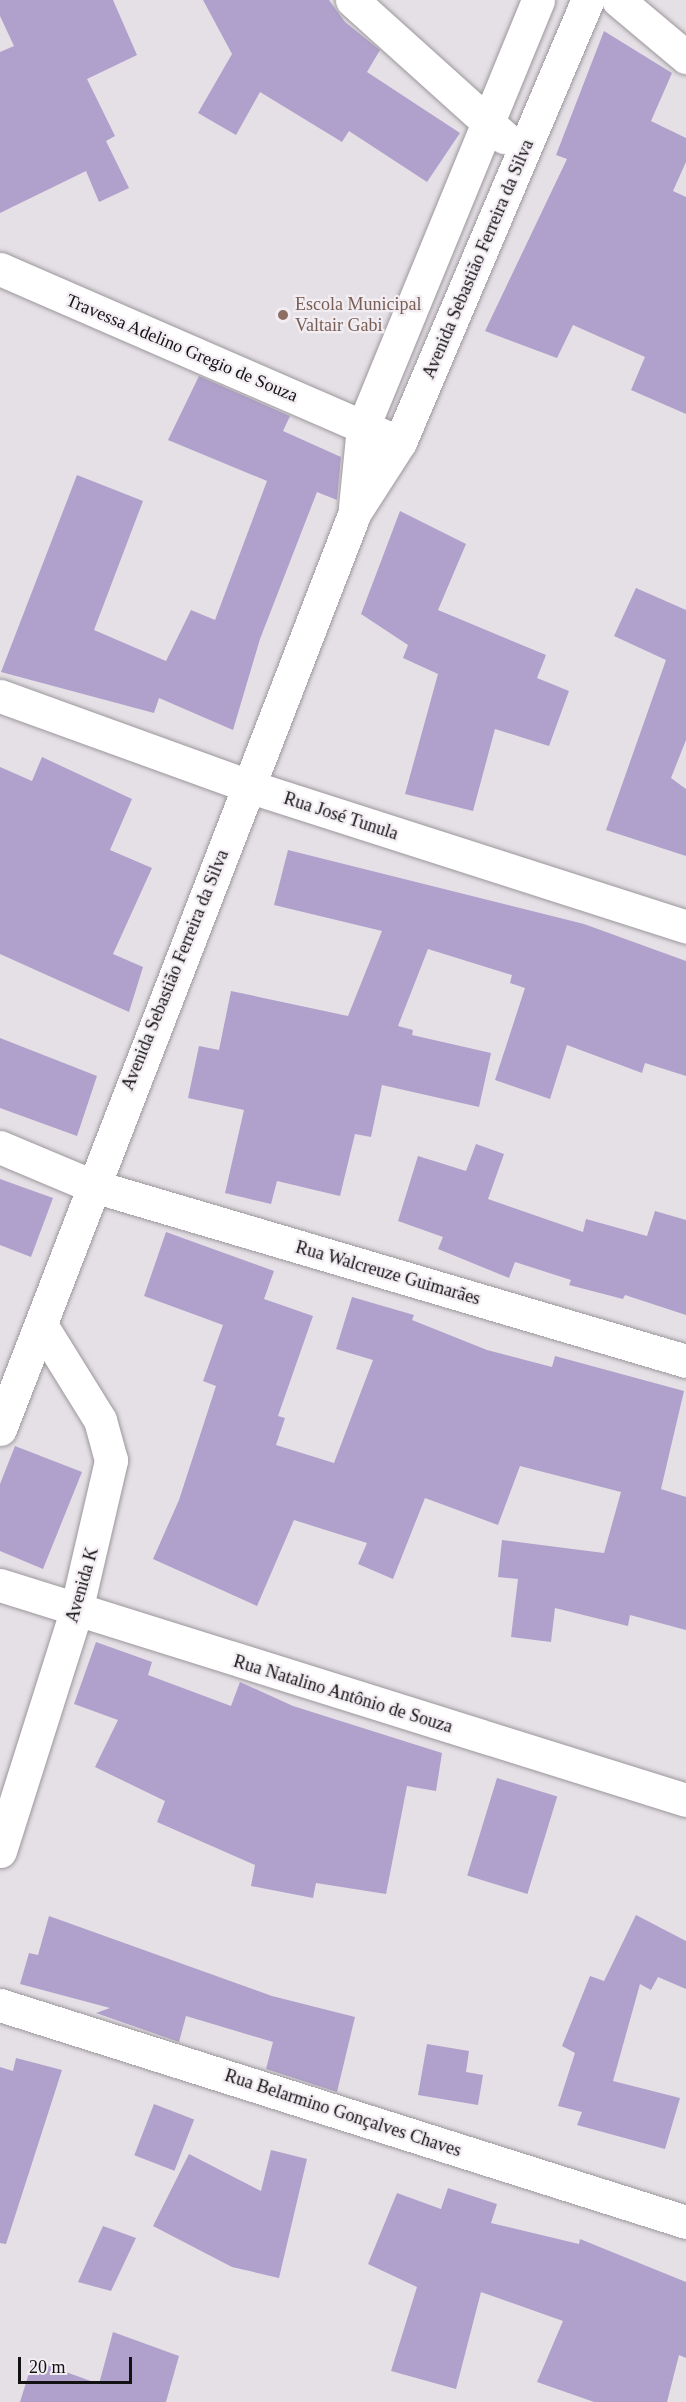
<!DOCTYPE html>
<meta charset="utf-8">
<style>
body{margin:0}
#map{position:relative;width:686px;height:2402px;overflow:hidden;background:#e5e0e5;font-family:Georgia,serif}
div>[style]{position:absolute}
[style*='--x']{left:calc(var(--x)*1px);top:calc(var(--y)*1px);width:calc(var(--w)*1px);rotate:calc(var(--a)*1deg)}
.building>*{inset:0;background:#b0a1cc;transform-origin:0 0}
.roads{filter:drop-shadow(0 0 2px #9b979c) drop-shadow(0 0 2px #9b979c)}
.minor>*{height:33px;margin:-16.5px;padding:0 16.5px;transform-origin:16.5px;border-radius:16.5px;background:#fff}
.dots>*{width:16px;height:16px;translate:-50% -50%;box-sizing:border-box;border:3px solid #f2edf2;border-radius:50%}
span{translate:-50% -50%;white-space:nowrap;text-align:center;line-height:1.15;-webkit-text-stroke:4.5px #f2edf2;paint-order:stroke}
.street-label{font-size:18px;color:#131213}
.education-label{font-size:18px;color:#785e54}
.left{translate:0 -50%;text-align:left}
.scale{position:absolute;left:18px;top:2357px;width:114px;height:27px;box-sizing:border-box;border:3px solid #131213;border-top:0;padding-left:8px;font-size:18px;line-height:21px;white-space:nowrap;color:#131213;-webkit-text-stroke:4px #f2edf2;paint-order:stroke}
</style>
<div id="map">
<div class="building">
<div style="clip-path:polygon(0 0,113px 0,137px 55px,87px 79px,115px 136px,106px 141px,129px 188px,99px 202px,86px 171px,0 213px,0 52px,14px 46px,0 16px)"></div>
<div style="clip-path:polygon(203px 0,329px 0,345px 22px,380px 50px,367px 72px,460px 133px,427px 182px,349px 131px,342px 142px,260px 92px,236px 135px,198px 113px,232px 54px)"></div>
<div style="clip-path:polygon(604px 31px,672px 73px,651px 121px,686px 138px,686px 162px,673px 191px,686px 197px,686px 414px,631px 390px,645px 357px,573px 325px,557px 358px,485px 331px,567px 159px,556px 155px)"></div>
<div style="clip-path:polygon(199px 376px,290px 416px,283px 431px,341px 457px,337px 500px,317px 492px,260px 639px,233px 730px,159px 698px,154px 713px,1px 672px,77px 475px,143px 501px,94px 630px,166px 661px,191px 610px,215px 620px,267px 481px,168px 440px)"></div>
<div style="clip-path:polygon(400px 511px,466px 544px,438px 610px,546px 655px,537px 678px,569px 691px,549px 746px,495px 729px,473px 811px,405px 794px,438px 674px,403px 658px,408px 645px,361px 614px)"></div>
<div style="clip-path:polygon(636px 588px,686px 610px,686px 740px,671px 778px,686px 789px,686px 856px,606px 830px,666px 660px,614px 636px)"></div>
<div style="clip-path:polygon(42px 757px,132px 799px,110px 850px,152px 868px,113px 954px,143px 967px,129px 1012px,0 954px,0 767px,32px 781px)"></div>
<div style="clip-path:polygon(288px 850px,584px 924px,686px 961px,686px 1076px,645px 1063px,642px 1073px,567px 1045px,550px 1099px,495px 1080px,525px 988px,510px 983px,512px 975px,428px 949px,398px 1026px,413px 1030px,412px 1035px,491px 1053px,479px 1107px,382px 1085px,371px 1137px,355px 1134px,340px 1196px,277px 1181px,271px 1204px,225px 1193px,244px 1110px,188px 1098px,199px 1046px,219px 1050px,231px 991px,348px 1016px,382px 931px,274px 905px)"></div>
<div style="clip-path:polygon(0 1038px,97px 1076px,77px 1136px,0 1108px)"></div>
<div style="clip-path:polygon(476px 1144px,504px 1154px,488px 1199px,583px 1232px,586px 1219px,647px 1236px,655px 1211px,686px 1220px,686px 1315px,625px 1295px,623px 1299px,569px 1285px,571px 1280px,515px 1262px,509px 1278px,438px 1249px,443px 1237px,398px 1221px,418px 1156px,466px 1171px)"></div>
<div style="clip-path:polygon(0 1179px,53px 1198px,31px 1257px,0 1245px)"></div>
<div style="clip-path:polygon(166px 1232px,274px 1271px,264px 1299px,313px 1316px,278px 1416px,285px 1418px,276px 1445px,334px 1463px,373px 1360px,336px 1349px,352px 1297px,414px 1315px,412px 1320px,487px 1350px,552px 1367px,555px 1356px,684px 1391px,661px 1489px,686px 1497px,686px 1630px,630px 1615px,628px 1626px,555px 1608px,551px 1642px,511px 1637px,518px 1579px,498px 1577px,502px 1540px,604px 1553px,621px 1492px,520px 1466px,498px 1525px,425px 1498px,393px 1579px,358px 1564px,367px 1543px,294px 1520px,257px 1606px,153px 1559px,179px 1500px,216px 1386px,203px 1381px,223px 1325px,144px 1296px)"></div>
<div style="clip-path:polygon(15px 1446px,82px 1472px,43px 1569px,0 1551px,0 1484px)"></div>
<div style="clip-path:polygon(96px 1642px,152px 1662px,148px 1675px,231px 1706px,240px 1682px,293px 1706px,442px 1753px,436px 1791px,407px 1786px,386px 1894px,316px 1883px,313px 1898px,251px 1886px,255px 1865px,157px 1822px,165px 1801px,95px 1767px,118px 1720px,74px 1704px)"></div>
<div style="left:497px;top:1778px;width:63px;height:102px;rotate:17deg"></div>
<div style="clip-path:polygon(636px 1915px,686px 1941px,686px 1989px,658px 1977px,651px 1990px,640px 1984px,613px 2081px,680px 2098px,665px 2149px,577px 2125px,582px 2112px,558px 2106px,575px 2053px,562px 2046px,590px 1976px,604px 1981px)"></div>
<div style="clip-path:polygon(49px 1916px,272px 1996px,355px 2017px,337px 2092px,266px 2069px,273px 2042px,186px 2016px,179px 2042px,96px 2013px,110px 2008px,20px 1984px,29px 1953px,38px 1955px)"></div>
<div style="clip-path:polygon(427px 2044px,469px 2051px,466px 2072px,483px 2075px,478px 2105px,418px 2095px)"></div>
<div style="clip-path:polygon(16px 2058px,62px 2070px,6px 2244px,0 2243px,0 2067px,13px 2071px)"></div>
<div style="left:154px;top:2104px;width:43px;height:55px;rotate:21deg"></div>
<div style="clip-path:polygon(271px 2150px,307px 2159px,279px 2278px,232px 2267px,153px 2226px,189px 2154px,261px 2191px)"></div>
<div style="clip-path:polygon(448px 2188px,497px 2204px,491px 2223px,579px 2244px,580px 2239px,686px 2282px,686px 2358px,679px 2355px,667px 2402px,594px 2402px,537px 2382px,563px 2321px,481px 2292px,456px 2389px,391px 2371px,417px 2287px,368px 2264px,397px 2193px,441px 2209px)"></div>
<div style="clip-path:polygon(103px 2226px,136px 2238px,111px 2291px,78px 2282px)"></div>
<div style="clip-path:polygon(113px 2332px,179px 2356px,166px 2402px,20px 2402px,33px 2360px,99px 2384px)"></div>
</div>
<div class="roads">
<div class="minor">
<div style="--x:352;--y:0;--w:205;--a:42"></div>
<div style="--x:618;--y:0;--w:89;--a:40"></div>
<div style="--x:0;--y:269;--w:419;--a:23.5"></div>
<div style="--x:355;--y:507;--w:80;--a:-84.3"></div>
<div style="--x:363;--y:427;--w:461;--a:-67.7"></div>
<div style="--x:0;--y:696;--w:264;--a:19.9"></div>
<div style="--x:248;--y:786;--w:460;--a:17.8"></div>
<div style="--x:0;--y:1147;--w:98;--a:22.9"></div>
<div style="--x:90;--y:1185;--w:621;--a:16.45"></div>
<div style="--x:0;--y:1429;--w:983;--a:-68.84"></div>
<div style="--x:355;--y:512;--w:83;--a:-57.3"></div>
<div style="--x:400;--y:442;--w:480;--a:-67"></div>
<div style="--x:0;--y:1585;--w:719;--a:17.4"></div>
<div style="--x:0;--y:1851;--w:252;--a:-72.4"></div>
<div style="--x:76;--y:1611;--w:155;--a:-76.9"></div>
<div style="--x:111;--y:1460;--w:41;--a:-105.4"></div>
<div style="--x:100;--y:1420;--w:108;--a:-121.8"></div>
<div style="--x:0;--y:2005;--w:720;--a:17.55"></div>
</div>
</div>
<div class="dots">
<div style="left:283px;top:315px;background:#8d6e63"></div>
</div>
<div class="street-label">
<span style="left:478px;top:259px;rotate:-67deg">Avenida Sebastião Ferreira da Silva</span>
<span style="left:182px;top:348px;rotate:23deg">Travessa Adelino Gregio de Souza</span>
<span style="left:341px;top:816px;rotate:18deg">Rua José Tunula</span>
<span style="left:175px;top:970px;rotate:-68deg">Avenida Sebastião Ferreira da Silva</span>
<span style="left:388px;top:1273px;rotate:16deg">Rua Walcreuze Guimarães</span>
<span style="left:82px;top:1585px;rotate:-74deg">Avenida K</span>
<span style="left:343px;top:1694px;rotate:17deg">Rua Natalino Antônio de Souza</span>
<span style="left:343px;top:2113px;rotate:18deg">Rua Belarmino Gonçalves Chaves</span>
</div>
<div class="education-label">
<span class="left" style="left:295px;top:315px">Escola Municipal<br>Valtair Gabi</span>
</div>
<div class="scale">20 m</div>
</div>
